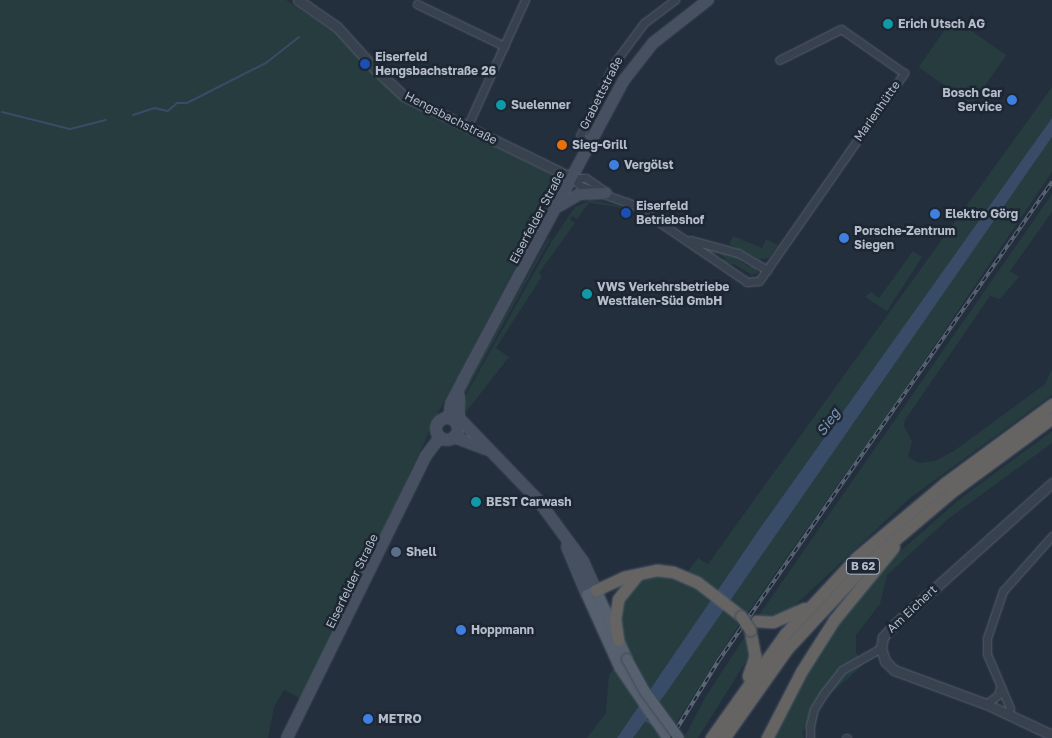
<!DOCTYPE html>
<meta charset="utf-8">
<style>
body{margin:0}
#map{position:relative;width:1052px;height:738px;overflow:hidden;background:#242f3e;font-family:"Golos Text",sans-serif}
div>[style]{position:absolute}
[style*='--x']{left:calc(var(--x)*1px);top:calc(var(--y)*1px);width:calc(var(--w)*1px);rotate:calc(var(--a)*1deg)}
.green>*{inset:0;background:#263c3f;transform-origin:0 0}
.water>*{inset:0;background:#394c67}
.stream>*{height:2px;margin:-1px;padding:0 1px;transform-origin:1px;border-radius:1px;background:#394c67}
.roads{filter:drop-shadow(0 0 1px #565f6c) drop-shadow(0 0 1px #565f6c)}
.minor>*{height:7px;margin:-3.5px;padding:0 3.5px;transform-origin:3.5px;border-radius:3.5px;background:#38414e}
.tertiary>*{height:9px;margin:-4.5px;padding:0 4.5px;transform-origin:4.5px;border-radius:4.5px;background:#38414e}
.secondary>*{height:10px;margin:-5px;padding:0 5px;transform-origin:5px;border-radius:5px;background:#465061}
.secondary>.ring{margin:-5px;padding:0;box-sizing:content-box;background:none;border:10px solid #465061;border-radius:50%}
.primary>*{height:10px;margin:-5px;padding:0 5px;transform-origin:5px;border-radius:5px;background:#56606e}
.trunk>*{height:11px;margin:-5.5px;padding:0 5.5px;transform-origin:5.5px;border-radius:5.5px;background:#656462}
.rail>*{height:4px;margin-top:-2px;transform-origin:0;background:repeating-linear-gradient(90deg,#1d2633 0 5.5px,#5a6575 0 11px);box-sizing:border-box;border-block:1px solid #5a6575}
.bridges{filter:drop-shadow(0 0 1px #414a57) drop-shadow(0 0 1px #414a57)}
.primary-bridge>*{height:10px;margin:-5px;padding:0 5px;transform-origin:5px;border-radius:5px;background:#56606e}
.trunk-bridge>*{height:11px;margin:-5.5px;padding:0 5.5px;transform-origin:5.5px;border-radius:5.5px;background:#656462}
.dots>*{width:14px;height:14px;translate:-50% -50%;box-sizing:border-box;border:2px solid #1d2633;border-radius:50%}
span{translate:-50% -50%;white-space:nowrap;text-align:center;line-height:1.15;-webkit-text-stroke:5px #1d2633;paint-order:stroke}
.shield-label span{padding:1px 4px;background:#1d2633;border:1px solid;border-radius:4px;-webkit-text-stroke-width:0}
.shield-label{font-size:11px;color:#b4bcc9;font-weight:700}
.poi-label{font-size:12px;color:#b4bcc9;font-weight:700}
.left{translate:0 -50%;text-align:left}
.right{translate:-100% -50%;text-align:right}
.street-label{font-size:12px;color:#b4bcc9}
.water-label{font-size:14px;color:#7c92b1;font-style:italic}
</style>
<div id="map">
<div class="green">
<div style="clip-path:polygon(0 0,286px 0,339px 35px,381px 82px,409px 104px,552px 175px,558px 187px,439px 411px,330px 641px,300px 698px,284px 690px,274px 707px,268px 738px,0 738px)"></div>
<div style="left:953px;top:18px;width:65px;height:60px;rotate:35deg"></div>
<div style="clip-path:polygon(1052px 87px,1052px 118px,758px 531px,617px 738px,587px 738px,606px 713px,609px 675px,628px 650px,619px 626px,619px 606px,636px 582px,661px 576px,680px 582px,698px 558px,708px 564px)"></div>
<div style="clip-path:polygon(1052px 137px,1052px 172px,892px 408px,734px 632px,667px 738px,633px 738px)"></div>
<div style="clip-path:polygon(1052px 194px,1052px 212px,1010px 271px,1019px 277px,1000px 299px,990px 296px,905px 420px,904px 426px,912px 442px,908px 457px,919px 463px,935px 461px,954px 451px,1045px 384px,1052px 369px,1052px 395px,910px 498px,790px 610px,772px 616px,759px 615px)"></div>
<div style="clip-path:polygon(591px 200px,615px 205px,627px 209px,626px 213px,618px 207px,589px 203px,577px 219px,572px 216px,570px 219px,575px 223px,539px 273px,542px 276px,496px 348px,509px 357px,466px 412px,464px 400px,469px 389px,552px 241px,575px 207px)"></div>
<div style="clip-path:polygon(733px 236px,762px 248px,766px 239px,778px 245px,769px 258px,759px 259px,729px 244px)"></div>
<div style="clip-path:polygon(549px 237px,550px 239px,461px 401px,467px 385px)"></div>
<div style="clip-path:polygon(700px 245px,742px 257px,746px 260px,740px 261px,748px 266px,755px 266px,758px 273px,752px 275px,734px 264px,727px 265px,720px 260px,726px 259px,718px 253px,712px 255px)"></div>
<div style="clip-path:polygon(913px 251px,922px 257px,887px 311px,865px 297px,871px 292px,879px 298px)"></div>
<div style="clip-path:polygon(1052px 431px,1052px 443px,948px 519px,887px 575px,880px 604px,856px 635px,856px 653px,866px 662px,828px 696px,802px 733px,804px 738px,774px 738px,823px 644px,880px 569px,961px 498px)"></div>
<div style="clip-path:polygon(746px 635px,750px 655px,698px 738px,684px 738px,706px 696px)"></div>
</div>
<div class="water">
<div style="clip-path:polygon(1052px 118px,1052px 137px,666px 693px,633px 738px,617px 738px,758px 531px)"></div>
</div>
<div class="stream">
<div style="--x:2;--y:112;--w:70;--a:14"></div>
<div style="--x:70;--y:129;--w:37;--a:-14"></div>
<div style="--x:133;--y:115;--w:22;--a:-18"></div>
<div style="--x:154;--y:108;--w:14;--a:12"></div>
<div style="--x:168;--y:111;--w:12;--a:-42"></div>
<div style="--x:177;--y:103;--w:10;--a:0"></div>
<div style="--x:187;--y:103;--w:89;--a:-26.9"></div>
<div style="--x:266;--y:63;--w:42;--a:-38.2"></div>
<div style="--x:645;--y:720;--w:10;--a:29"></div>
</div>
<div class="roads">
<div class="minor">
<div style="--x:417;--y:4;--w:97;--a:25.8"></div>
<div style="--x:467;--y:127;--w:140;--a:-65.5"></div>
<div style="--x:589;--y:146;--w:13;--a:-132"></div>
<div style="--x:580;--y:136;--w:82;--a:-64.7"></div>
<div style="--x:615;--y:62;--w:49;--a:-53.4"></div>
<div style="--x:644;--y:23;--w:39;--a:-37"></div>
<div style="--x:572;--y:178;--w:12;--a:42"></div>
<div style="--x:581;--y:186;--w:56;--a:19.7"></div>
<div style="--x:634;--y:205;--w:137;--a:34.3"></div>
<div style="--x:747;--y:282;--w:12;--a:-5"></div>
<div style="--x:759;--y:281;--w:254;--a:-55.1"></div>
<div style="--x:904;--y:73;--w:77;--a:-145.1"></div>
<div style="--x:841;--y:29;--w:69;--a:153.4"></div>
<div style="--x:572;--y:178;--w:14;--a:0"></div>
<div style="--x:586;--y:178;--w:21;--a:35"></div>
<div style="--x:690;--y:240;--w:50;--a:15.2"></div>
<div style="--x:738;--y:253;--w:34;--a:30"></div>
<div style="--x:986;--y:704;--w:15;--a:-37"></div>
<div style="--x:998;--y:695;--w:7;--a:-74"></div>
<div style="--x:1006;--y:714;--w:7;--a:-56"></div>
<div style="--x:1010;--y:708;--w:59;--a:-113.1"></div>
<div style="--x:987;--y:654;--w:16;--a:-90"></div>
<div style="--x:987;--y:638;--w:50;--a:-71.2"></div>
<div style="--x:1003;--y:591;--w:74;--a:-48.3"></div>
<div style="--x:810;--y:738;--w:12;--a:-90"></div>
<div style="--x:810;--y:726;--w:17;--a:-77"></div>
<div style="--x:814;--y:709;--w:19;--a:-58"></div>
<div style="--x:824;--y:693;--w:29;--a:-52"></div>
<div style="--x:842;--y:670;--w:45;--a:-29.4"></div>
<div style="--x:846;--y:738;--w:1;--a:0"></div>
</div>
<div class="tertiary">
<div style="--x:298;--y:0;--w:47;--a:34.7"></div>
<div style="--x:337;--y:27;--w:58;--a:47.8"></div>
<div style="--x:376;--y:70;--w:38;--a:43"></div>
<div style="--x:404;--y:96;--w:187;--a:26"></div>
<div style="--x:1052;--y:483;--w:211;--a:138.1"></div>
<div style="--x:895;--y:624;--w:18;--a:133"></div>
<div style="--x:883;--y:637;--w:11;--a:100"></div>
<div style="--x:881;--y:648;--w:14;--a:73"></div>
<div style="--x:885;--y:661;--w:13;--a:45"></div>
<div style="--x:894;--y:670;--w:98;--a:20.3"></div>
<div style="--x:986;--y:704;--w:73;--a:25.2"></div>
</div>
<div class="secondary">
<div style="--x:559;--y:206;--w:24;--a:-30"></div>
<div style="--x:580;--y:194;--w:26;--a:-2"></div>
<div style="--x:459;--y:396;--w:22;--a:90"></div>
<div style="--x:459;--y:418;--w:114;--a:46.1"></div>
<div style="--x:538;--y:500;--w:76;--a:53.6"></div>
<div style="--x:583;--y:561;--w:32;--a:66"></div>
<div style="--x:449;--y:418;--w:15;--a:-82"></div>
<div style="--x:451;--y:403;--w:26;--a:-62"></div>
<div style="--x:463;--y:380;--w:340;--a:-61.8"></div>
<div style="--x:624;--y:80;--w:47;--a:-51.9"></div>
<div style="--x:653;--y:43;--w:70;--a:-38"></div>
<div class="ring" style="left:436px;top:418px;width:12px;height:12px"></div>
<div style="--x:454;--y:437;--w:34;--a:21"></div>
<div style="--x:567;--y:547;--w:52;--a:67.4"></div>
<div style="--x:287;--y:738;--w:313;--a:-63.8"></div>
<div style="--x:425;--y:457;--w:25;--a:-53"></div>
</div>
<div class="primary">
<div style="--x:627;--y:659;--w:76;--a:-114.2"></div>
<div style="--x:596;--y:590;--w:10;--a:151"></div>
<div style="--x:587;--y:595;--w:80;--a:65.7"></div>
<div style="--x:620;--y:668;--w:85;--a:55.6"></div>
</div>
<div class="trunk">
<div style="--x:596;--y:590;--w:31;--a:-25"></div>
<div style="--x:624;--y:577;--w:34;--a:-12"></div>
<div style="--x:657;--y:570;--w:16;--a:7"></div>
<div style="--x:673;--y:572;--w:26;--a:23"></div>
<div style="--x:697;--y:582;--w:56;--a:37.7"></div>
<div style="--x:756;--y:621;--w:17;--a:3"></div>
<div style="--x:773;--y:622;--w:34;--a:-24"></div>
<div style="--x:618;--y:640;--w:21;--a:-98"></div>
<div style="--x:615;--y:619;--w:20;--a:-81"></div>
<div style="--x:618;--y:599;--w:32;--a:-51"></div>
<div style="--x:748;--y:676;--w:21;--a:-71"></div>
<div style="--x:755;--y:656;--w:26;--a:-101"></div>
<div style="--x:711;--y:738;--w:128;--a:-54.6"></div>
<div style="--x:785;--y:634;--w:105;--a:-46.9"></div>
<div style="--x:857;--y:557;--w:115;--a:-40.1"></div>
<div style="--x:945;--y:483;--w:133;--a:-36.4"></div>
<div style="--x:724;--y:738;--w:109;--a:-54.7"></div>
<div style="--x:787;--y:649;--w:113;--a:-47.1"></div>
<div style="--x:864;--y:566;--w:118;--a:-40.2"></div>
<div style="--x:954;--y:490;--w:122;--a:-36.3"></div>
<div style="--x:767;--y:738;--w:74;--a:-62.7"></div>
<div style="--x:801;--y:672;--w:62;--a:-57.6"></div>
<div style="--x:834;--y:620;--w:94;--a:-50.6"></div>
</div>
</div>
<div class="rail">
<div style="--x:671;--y:738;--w:92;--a:-58.4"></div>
<div style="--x:719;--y:660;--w:583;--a:-55.14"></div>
</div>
<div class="bridges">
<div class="primary-bridge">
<div style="--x:627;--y:659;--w:35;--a:61"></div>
<div style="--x:644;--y:690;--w:59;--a:53.9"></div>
</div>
<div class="trunk-bridge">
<div style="--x:741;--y:616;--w:17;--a:57"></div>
</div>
</div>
<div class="dots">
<div style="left:888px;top:24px;background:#0f9aa8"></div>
<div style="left:365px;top:64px;background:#1a4fb4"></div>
<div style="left:1012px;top:100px;background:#3f7fe0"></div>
<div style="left:501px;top:105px;background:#0f9aa8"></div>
<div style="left:562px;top:145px;background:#e8710a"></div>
<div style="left:614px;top:165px;background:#3f7fe0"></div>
<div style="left:626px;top:213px;background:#1a4fb4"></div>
<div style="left:935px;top:214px;background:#3f7fe0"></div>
<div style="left:844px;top:238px;background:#3f7fe0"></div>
<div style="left:587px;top:294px;background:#0f9aa8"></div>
<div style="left:476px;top:502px;background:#0f9aa8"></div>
<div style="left:396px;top:552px;background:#5c6f8a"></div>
<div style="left:461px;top:630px;background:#3f7fe0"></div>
<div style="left:368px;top:719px;background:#3f7fe0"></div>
</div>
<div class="shield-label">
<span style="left:863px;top:566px">B 62</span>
</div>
<div class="poi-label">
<span class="left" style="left:898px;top:24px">Erich Utsch AG</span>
<span class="left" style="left:375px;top:64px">Eiserfeld<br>Hengsbachstraße 26</span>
<span class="right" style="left:1002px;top:100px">Bosch Car<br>Service</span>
<span class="left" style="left:511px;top:105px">Suelenner</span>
<span class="left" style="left:572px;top:145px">Sieg-Grill</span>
<span class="left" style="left:624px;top:165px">Vergölst</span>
<span class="left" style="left:636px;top:213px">Eiserfeld<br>Betriebshof</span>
<span class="left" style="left:945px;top:214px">Elektro Görg</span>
<span class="left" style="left:854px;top:238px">Porsche-Zentrum<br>Siegen</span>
<span class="left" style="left:597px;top:294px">VWS Verkehrsbetriebe<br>Westfalen-Süd GmbH</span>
<span class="left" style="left:486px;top:502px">BEST Carwash</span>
<span class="left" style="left:406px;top:552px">Shell</span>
<span class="left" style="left:471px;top:630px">Hoppmann</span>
<span class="left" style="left:378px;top:719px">METRO</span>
</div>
<div class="street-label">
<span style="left:601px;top:93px;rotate:-63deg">Grabettstraße</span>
<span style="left:877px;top:111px;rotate:-55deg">Marienhütte</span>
<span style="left:451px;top:118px;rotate:27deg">Hengsbachstraße</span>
<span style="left:537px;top:217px;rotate:-62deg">Eiserfelder Straße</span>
<span style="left:352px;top:581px;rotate:-64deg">Eiserfelder Straße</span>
<span style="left:912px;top:609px;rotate:-43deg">Am Eichert</span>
</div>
<div class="water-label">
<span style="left:828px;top:422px;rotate:-55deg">Sieg</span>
</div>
</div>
